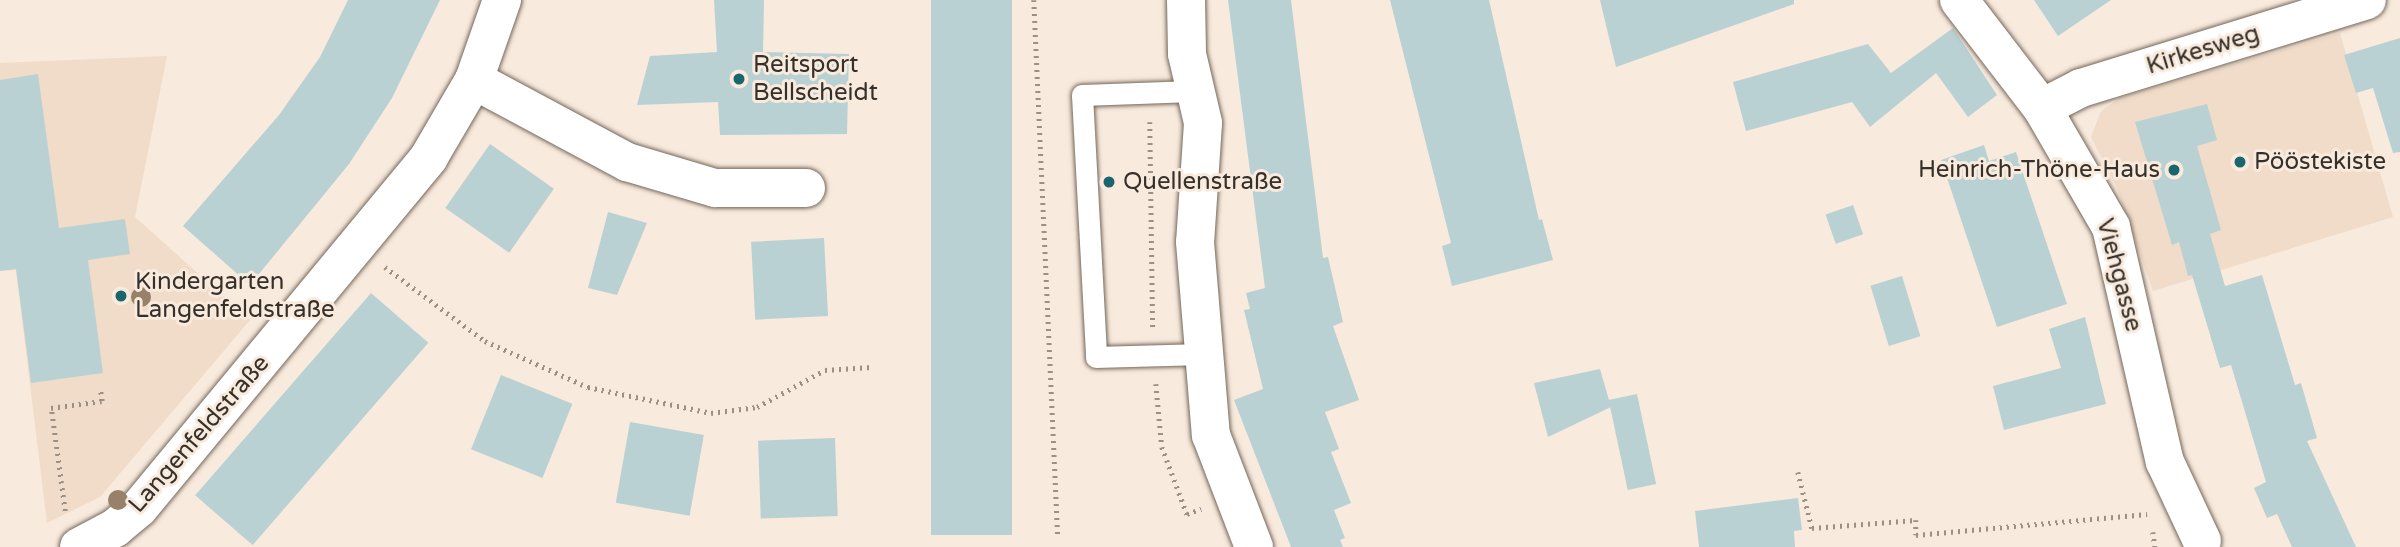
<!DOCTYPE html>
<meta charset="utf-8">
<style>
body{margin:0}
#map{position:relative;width:2400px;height:547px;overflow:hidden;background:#f8eadc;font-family:"Varela Round",sans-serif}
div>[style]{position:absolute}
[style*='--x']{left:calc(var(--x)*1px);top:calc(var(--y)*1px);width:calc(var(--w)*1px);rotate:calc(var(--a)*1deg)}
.built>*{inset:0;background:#f0dcc8}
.building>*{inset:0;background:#bad1d4;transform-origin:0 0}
.path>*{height:4.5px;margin-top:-2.25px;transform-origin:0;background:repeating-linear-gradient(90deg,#9a9086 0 2px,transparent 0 7px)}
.roads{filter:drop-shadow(0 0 2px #74675b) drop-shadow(0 0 2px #74675b)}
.lane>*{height:21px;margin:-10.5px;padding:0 10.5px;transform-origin:10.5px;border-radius:10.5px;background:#fff}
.street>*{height:38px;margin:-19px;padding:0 19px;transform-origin:19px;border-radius:19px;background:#fff}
.trees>*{width:20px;height:20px;margin:-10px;border-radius:50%;background:#978168}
.dots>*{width:19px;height:19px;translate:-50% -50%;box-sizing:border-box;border:4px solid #f8eadc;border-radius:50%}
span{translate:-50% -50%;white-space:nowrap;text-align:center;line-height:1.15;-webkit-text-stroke:6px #f8eadc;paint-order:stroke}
.street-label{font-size:24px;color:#36302b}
.poi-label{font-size:24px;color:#36302b}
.left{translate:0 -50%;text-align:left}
.right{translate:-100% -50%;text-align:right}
</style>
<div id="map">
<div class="built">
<div style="clip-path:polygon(2340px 33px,2393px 217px,2153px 291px,2117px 188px,2091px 137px,2101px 111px,2120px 98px)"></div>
<div style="clip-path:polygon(167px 56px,135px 217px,250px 320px,100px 497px,47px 523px,16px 270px,0 271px,0 63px)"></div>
</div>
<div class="building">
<div style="clip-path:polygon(348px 0,440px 0,392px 98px,349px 164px,250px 285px,183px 226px,279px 115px,320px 57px)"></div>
<div style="clip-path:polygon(714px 0,764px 0,763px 52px,849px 54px,847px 134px,720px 135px,718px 102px,637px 105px,650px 56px,717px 52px)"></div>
<div style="left:931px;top:0;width:81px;height:535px"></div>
<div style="clip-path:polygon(1228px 0,1291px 0,1323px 258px,1328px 257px,1343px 322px,1333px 326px,1359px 400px,1325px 412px,1339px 449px,1331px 452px,1351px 503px,1334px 510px,1345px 538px,1340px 540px,1343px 547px,1291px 547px,1234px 400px,1263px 389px,1244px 310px,1250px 309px,1246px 293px,1265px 288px)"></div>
<div style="clip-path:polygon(1390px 0,1489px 0,1539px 220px,1542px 219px,1553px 260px,1452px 286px,1442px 246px,1451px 243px)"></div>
<div style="clip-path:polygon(1600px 0,1794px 0,1794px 4px,1616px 67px)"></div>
<div style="clip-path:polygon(2034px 0,2111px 0,2058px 36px)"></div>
<div style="clip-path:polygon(1953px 28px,1997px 95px,1968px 117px,1936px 73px,1870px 127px,1852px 102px,1746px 131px,1733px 82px,1868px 44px,1891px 73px)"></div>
<div style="clip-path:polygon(2400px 38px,2400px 152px,2393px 153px,2373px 88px,2356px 93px,2344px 55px)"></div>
<div style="clip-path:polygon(38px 74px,59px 228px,125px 219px,130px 254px,88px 260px,103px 373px,31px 383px,16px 269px,0 271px,0 80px)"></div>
<div style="clip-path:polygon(2207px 104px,2217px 140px,2197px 146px,2221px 230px,2210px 234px,2225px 286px,2262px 275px,2295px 385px,2301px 383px,2317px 438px,2307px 441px,2356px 547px,2292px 547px,2277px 514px,2267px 518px,2254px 488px,2266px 482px,2231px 365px,2220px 368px,2192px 275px,2188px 276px,2179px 242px,2172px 245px,2135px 122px)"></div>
<div style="left:490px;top:144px;width:78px;height:78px;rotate:35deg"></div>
<div style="clip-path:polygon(1984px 145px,1989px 161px,2016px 152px,2067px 304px,1997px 327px,1941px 160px)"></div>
<div style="left:1853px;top:205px;width:31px;height:29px;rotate:71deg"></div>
<div style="clip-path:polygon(608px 212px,647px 223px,617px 295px,588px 288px)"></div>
<div style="left:824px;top:238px;width:78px;height:73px;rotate:87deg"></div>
<div style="left:1902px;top:276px;width:63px;height:33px;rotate:73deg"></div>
<div style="left:371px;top:293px;width:76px;height:268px;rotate:41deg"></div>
<div style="clip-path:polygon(2085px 317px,2106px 404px,2004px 430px,1993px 386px,2061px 368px,2049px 329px)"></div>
<div style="clip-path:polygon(1600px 369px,1611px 407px,1548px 437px,1534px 383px)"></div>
<div style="left:501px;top:375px;width:77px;height:80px;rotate:22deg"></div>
<div style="left:1637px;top:394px;width:92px;height:29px;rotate:78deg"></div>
<div style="left:630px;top:422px;width:75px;height:82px;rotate:10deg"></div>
<div style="left:835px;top:438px;width:78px;height:77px;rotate:88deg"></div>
<div style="clip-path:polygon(1798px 498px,1802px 530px,1794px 531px,1795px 547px,1699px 547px,1695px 511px)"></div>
</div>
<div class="path">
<div style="--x:1034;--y:0;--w:539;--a:87.45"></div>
<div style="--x:1150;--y:122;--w:205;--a:89.2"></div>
<div style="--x:385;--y:267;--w:124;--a:36.5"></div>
<div style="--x:485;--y:341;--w:113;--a:24.1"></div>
<div style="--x:588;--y:387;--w:126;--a:11.9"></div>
<div style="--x:711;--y:413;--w:46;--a:-7.4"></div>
<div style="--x:757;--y:407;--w:77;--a:-28.6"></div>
<div style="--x:825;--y:370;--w:46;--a:-3.7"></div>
<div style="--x:1156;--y:384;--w:63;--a:84.6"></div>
<div style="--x:1162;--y:447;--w:72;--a:69.5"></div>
<div style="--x:1187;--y:514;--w:15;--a:-20"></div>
<div style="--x:1798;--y:472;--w:58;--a:76"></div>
<div style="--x:1812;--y:528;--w:104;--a:-4.4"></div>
<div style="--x:1916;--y:520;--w:15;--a:90"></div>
<div style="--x:1916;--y:535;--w:232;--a:-5.2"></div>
<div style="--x:65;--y:511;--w:104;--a:-97.7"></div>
<div style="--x:51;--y:408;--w:51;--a:-7.8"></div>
<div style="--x:102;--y:401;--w:13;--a:-99"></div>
<div style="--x:2153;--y:532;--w:15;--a:82"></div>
</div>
<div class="roads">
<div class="lane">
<div style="--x:1193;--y:91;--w:111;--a:177.9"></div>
<div style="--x:1082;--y:95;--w:262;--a:86.9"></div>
<div style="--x:1096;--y:357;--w:106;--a:-1.6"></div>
</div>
<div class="street">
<div style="--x:1186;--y:0;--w:54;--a:88.9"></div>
<div style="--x:1187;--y:54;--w:71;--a:76.9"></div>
<div style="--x:1203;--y:123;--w:119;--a:93.8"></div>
<div style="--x:1195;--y:242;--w:194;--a:85.3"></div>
<div style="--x:1211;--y:435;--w:120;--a:69"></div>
<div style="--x:1959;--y:0;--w:136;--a:52.5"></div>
<div style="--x:2042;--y:108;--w:138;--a:59.9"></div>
<div style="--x:2111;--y:227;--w:241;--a:77.1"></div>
<div style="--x:2165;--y:462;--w:87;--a:64.9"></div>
<div style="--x:474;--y:80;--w:174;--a:28.2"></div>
<div style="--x:627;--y:162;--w:92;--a:16.5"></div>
<div style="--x:715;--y:188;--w:91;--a:0"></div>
<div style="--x:2042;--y:108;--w:44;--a:-27.1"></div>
<div style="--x:2081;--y:88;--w:299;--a:-17.1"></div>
<div style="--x:79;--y:547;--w:41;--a:-27.8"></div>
<div style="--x:115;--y:528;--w:31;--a:-40"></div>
<div style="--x:139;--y:508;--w:455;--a:-50.4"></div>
<div style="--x:429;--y:157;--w:89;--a:-59.7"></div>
<div style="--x:474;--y:80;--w:85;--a:-70.7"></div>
</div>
</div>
<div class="trees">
<div style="left:141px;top:297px"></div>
<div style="left:118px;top:500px"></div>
</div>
<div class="dots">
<div style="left:739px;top:79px;background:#19666f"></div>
<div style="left:2240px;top:162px;background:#19666f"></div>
<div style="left:2174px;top:170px;background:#19666f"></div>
<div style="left:1109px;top:182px;background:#19666f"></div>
<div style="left:121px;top:296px;background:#19666f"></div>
</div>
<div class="street-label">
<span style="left:2203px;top:50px;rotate:-17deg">Kirkesweg</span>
<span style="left:2119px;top:275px;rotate:75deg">Viehgasse</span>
<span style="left:199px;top:434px;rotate:-49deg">Langenfeldstraße</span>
</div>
<div class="poi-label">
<span class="left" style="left:753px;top:79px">Reitsport<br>Bellscheidt</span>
<span class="left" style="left:2254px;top:162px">Pööstekiste</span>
<span class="right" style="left:2160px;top:170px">Heinrich-Thöne-Haus</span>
<span class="left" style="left:1123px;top:182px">Quellenstraße</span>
<span class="left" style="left:135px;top:296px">Kindergarten<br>Langenfeldstraße</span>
</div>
</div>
